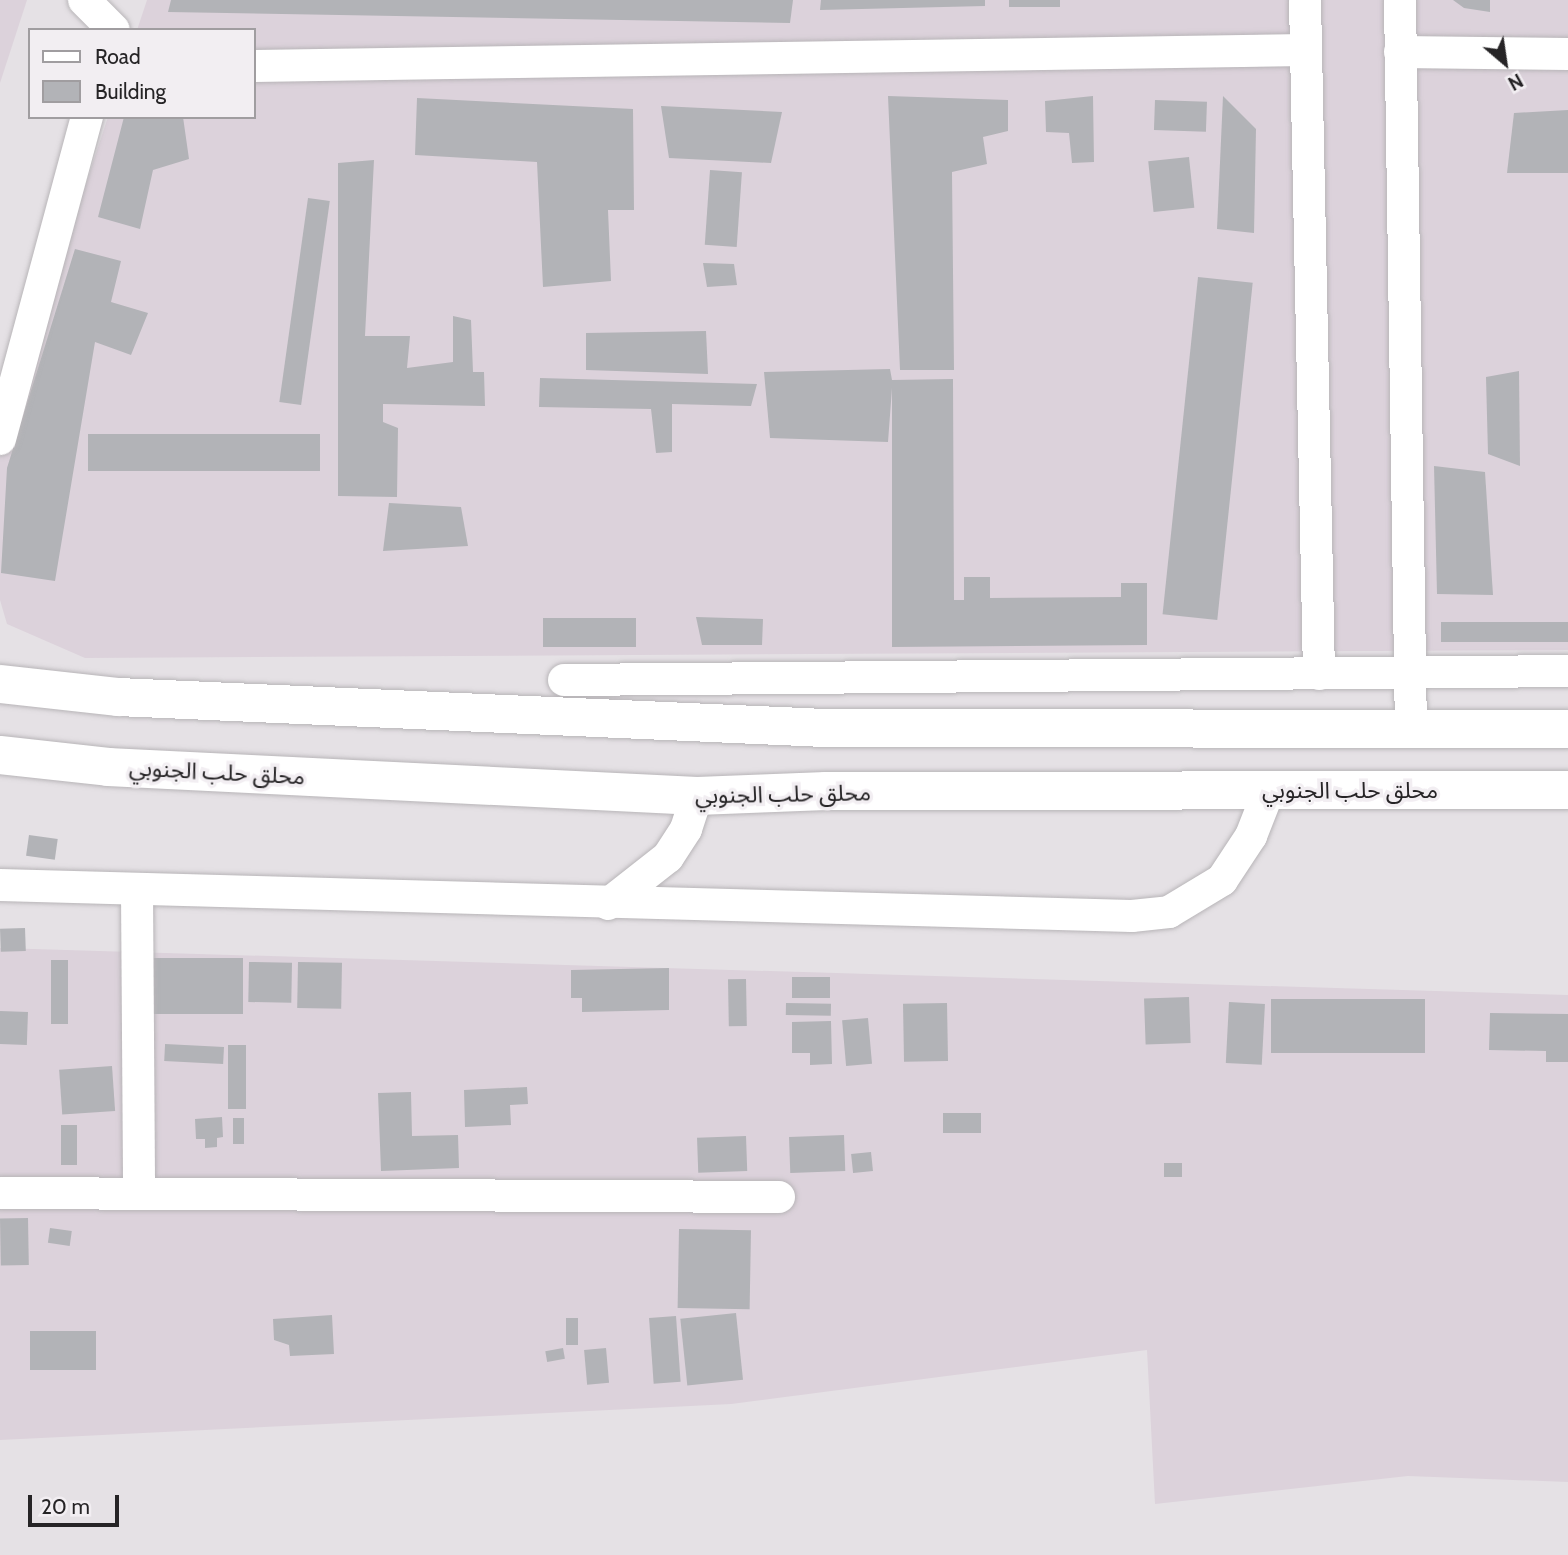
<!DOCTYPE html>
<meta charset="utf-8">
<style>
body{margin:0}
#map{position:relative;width:1568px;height:1555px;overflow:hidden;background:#e5e1e5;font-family:Cabin,"Noto Sans Arabic",sans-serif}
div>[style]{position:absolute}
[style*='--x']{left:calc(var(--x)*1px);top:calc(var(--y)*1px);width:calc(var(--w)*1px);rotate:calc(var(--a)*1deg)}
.built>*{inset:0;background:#dcd2db}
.building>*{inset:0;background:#b2b3b7;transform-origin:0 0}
.roads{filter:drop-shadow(0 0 2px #b8b5b8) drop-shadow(0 0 2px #b8b5b8)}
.minor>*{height:32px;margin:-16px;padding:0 16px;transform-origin:16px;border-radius:16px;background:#fff}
.highway>*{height:38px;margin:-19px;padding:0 19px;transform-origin:19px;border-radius:19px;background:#fff}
span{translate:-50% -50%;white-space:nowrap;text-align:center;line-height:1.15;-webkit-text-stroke:7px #f2eef2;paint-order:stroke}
.street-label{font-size:23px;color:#262426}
.legend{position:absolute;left:28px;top:28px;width:228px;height:91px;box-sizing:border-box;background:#f2eef2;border:2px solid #a09da0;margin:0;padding:9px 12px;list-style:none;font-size:21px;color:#262426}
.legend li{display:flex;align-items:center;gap:14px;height:35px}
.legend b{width:35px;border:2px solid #a09da0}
.north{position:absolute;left:1470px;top:28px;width:70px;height:70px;-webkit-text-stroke:5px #f2eef2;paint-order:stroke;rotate:151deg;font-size:19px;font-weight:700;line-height:28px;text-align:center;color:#262426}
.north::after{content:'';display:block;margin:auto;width:24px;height:32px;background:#262426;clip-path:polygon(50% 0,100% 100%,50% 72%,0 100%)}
.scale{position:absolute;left:28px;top:1495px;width:91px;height:32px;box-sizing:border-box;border:4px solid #262426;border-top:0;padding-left:9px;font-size:21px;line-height:24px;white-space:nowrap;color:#262426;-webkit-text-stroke:5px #f2eef2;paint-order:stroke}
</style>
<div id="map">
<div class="built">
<div style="clip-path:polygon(0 0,27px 0,0 83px)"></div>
<div style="clip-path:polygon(147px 0,1568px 0,1568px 650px,85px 658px,7px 624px,0 600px,0 445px,108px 117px,254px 117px,254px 30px,137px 30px)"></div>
<div style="clip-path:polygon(0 948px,1568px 995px,1568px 1482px,1408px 1476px,1155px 1504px,1147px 1350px,731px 1404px,0 1440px)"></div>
</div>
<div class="building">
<div style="clip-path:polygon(171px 0,793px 0,790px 23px,168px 12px)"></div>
<div style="clip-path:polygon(821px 0,985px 0,985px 6px,820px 10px)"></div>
<div style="left:1009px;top:0;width:51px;height:7px"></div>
<div style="clip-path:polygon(1453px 0,1490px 0,1490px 12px,1464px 8px)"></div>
<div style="clip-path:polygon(888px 96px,1008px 100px,1008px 131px,983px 137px,987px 164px,952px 172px,954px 370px,900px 370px)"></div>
<div style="clip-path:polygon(1093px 96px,1094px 162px,1072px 163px,1069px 133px,1046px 132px,1045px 101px)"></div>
<div style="clip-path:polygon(1223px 96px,1256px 129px,1254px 233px,1217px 229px)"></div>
<div style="clip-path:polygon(417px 98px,633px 109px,634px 210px,608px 210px,611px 281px,543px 287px,537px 162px,415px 155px)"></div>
<div style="left:1155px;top:100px;width:52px;height:30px;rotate:2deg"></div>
<div style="clip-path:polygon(661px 106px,782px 112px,771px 163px,669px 158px)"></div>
<div style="clip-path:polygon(1568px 110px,1568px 173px,1507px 173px,1514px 113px)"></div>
<div style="clip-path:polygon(124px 117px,183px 117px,189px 159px,153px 170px,140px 229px,98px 217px)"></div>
<div style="left:1189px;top:157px;width:51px;height:41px;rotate:84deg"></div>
<div style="clip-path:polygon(374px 160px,365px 336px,410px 336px,407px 368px,453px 362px,453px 316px,471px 320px,473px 372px,484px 372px,485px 406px,383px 404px,383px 422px,398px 428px,397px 497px,338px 496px,338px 163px)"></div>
<div style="left:710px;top:170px;width:32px;height:75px;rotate:4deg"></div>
<div style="left:308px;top:198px;width:22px;height:206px;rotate:8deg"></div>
<div style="clip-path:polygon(75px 249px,121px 261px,111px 302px,148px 313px,131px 355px,95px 342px,55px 581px,1px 573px,7px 468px)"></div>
<div style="clip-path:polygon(703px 263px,734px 264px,737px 285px,707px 287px)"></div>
<div style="left:1198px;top:277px;width:55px;height:339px;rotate:6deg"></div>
<div style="clip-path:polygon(706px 331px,708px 374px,586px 370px,586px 333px)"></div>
<div style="clip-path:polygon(890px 369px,892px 380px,953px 379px,954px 600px,964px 600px,964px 577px,990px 577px,990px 598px,1121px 597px,1121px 583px,1147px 583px,1147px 645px,892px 647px,892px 388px,888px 442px,770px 438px,764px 372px)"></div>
<div style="clip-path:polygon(1519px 371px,1520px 466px,1488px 454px,1486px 377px)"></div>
<div style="clip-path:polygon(540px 378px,757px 384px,751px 406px,672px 404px,672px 452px,656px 453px,651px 409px,539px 407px)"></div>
<div style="left:88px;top:434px;width:232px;height:37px"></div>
<div style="clip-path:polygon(1434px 466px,1485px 472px,1493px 595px,1437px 594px)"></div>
<div style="clip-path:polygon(389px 503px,461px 507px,468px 546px,383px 551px)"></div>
<div style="clip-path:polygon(696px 617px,763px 619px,762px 645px,702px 645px)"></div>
<div style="left:543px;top:618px;width:93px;height:29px"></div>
<div style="left:1441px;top:622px;width:127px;height:20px"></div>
<div style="left:29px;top:835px;width:29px;height:21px;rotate:8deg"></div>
<div style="left:25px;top:928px;width:23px;height:25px;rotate:88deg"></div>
<div style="left:151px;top:958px;width:92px;height:56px"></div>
<div style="left:51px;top:960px;width:17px;height:64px"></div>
<div style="left:249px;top:962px;width:43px;height:40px;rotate:1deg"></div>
<div style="left:298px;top:962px;width:44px;height:46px;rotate:1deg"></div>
<div style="clip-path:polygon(669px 968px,669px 1010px,582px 1012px,582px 998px,571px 998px,571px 970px)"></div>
<div style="left:792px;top:977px;width:38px;height:21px"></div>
<div style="left:746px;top:979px;width:47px;height:18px;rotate:89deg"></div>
<div style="left:1189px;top:997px;width:46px;height:45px;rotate:88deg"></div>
<div style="left:1271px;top:999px;width:154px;height:54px"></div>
<div style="left:1229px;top:1002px;width:36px;height:61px;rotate:3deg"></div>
<div style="left:786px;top:1003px;width:45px;height:12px;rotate:1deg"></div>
<div style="left:947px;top:1003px;width:58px;height:44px;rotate:89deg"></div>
<div style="left:0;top:1011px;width:28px;height:33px;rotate:2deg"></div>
<div style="clip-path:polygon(1490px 1013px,1568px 1014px,1568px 1062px,1546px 1062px,1546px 1051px,1489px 1050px)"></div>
<div style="left:868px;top:1018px;width:46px;height:26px;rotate:85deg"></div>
<div style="clip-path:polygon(831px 1021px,832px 1064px,810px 1065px,810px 1053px,792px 1053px,792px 1022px)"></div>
<div style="left:228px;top:1045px;width:18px;height:64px"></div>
<div style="left:224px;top:1047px;width:17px;height:59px;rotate:93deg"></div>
<div style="left:112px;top:1066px;width:45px;height:53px;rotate:86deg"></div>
<div style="clip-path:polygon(527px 1087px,528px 1104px,510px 1105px,511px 1125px,465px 1127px,464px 1090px)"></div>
<div style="clip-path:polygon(411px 1092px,412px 1136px,458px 1135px,459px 1168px,381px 1171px,378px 1093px)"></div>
<div style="left:943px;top:1113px;width:38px;height:20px"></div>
<div style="clip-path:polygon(222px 1117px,223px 1137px,217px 1138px,217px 1147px,205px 1148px,205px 1139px,196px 1139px,195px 1119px)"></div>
<div style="left:233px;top:1118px;width:11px;height:26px"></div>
<div style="left:61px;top:1125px;width:16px;height:40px"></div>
<div style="left:844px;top:1135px;width:36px;height:55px;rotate:88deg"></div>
<div style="left:746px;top:1136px;width:35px;height:49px;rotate:88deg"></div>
<div style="left:871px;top:1152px;width:19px;height:20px;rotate:84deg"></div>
<div style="left:1164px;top:1163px;width:18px;height:14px"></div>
<div style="left:28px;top:1218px;width:47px;height:28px;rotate:89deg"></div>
<div style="left:50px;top:1228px;width:22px;height:15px;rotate:8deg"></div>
<div style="left:679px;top:1229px;width:72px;height:79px;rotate:1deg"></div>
<div style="left:736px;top:1313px;width:67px;height:56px;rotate:84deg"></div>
<div style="clip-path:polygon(332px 1315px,334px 1354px,290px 1356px,289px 1345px,274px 1340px,273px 1319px)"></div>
<div style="left:676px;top:1316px;width:66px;height:27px;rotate:86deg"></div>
<div style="left:566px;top:1318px;width:12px;height:27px"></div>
<div style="left:30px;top:1331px;width:66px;height:39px"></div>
<div style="left:563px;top:1348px;width:11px;height:18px;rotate:80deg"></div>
<div style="left:606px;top:1348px;width:35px;height:22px;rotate:85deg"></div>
</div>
<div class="roads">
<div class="minor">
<div style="--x:84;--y:0;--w:42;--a:45"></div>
<div style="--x:1305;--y:0;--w:674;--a:88.81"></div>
<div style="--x:1400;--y:0;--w:729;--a:89.14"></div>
<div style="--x:1400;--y:52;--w:168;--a:0.7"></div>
<div style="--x:254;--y:66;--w:1051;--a:-0.87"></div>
<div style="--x:0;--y:439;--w:334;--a:-74.9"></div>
<div style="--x:564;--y:680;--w:1004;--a:-0.51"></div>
<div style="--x:0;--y:885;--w:1132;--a:1.57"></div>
<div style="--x:1132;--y:916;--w:37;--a:-6"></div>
<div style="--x:1169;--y:912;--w:62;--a:-31.1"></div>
<div style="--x:1222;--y:880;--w:53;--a:-56.6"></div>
<div style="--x:1251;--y:836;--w:49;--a:-68.6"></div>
<div style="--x:137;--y:892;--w:300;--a:89.6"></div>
<div style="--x:608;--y:904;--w:76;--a:-38.1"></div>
<div style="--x:668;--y:857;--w:33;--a:-57"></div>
<div style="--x:686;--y:829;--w:35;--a:-72"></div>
<div style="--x:0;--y:1193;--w:779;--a:0.29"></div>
</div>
<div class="highway">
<div style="--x:0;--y:684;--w:119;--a:6.3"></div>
<div style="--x:118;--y:697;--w:709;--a:2.51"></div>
<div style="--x:826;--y:728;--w:742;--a:0.08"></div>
<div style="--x:0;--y:755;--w:109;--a:6.3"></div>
<div style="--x:108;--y:767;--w:590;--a:2.82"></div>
<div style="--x:697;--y:796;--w:129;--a:-2.2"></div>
<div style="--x:826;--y:791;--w:742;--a:-0.08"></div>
</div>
</div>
<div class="street-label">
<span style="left:217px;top:772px;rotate:3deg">محلق حلب الجنوبي</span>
<span style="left:1350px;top:790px">محلق حلب الجنوبي</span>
<span style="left:783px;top:794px;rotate:-1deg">محلق حلب الجنوبي</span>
</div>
<ul class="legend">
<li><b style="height:9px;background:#fff"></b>Road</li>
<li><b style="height:19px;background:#b2b3b7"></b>Building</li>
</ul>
<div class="north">N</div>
<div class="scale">20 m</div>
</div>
